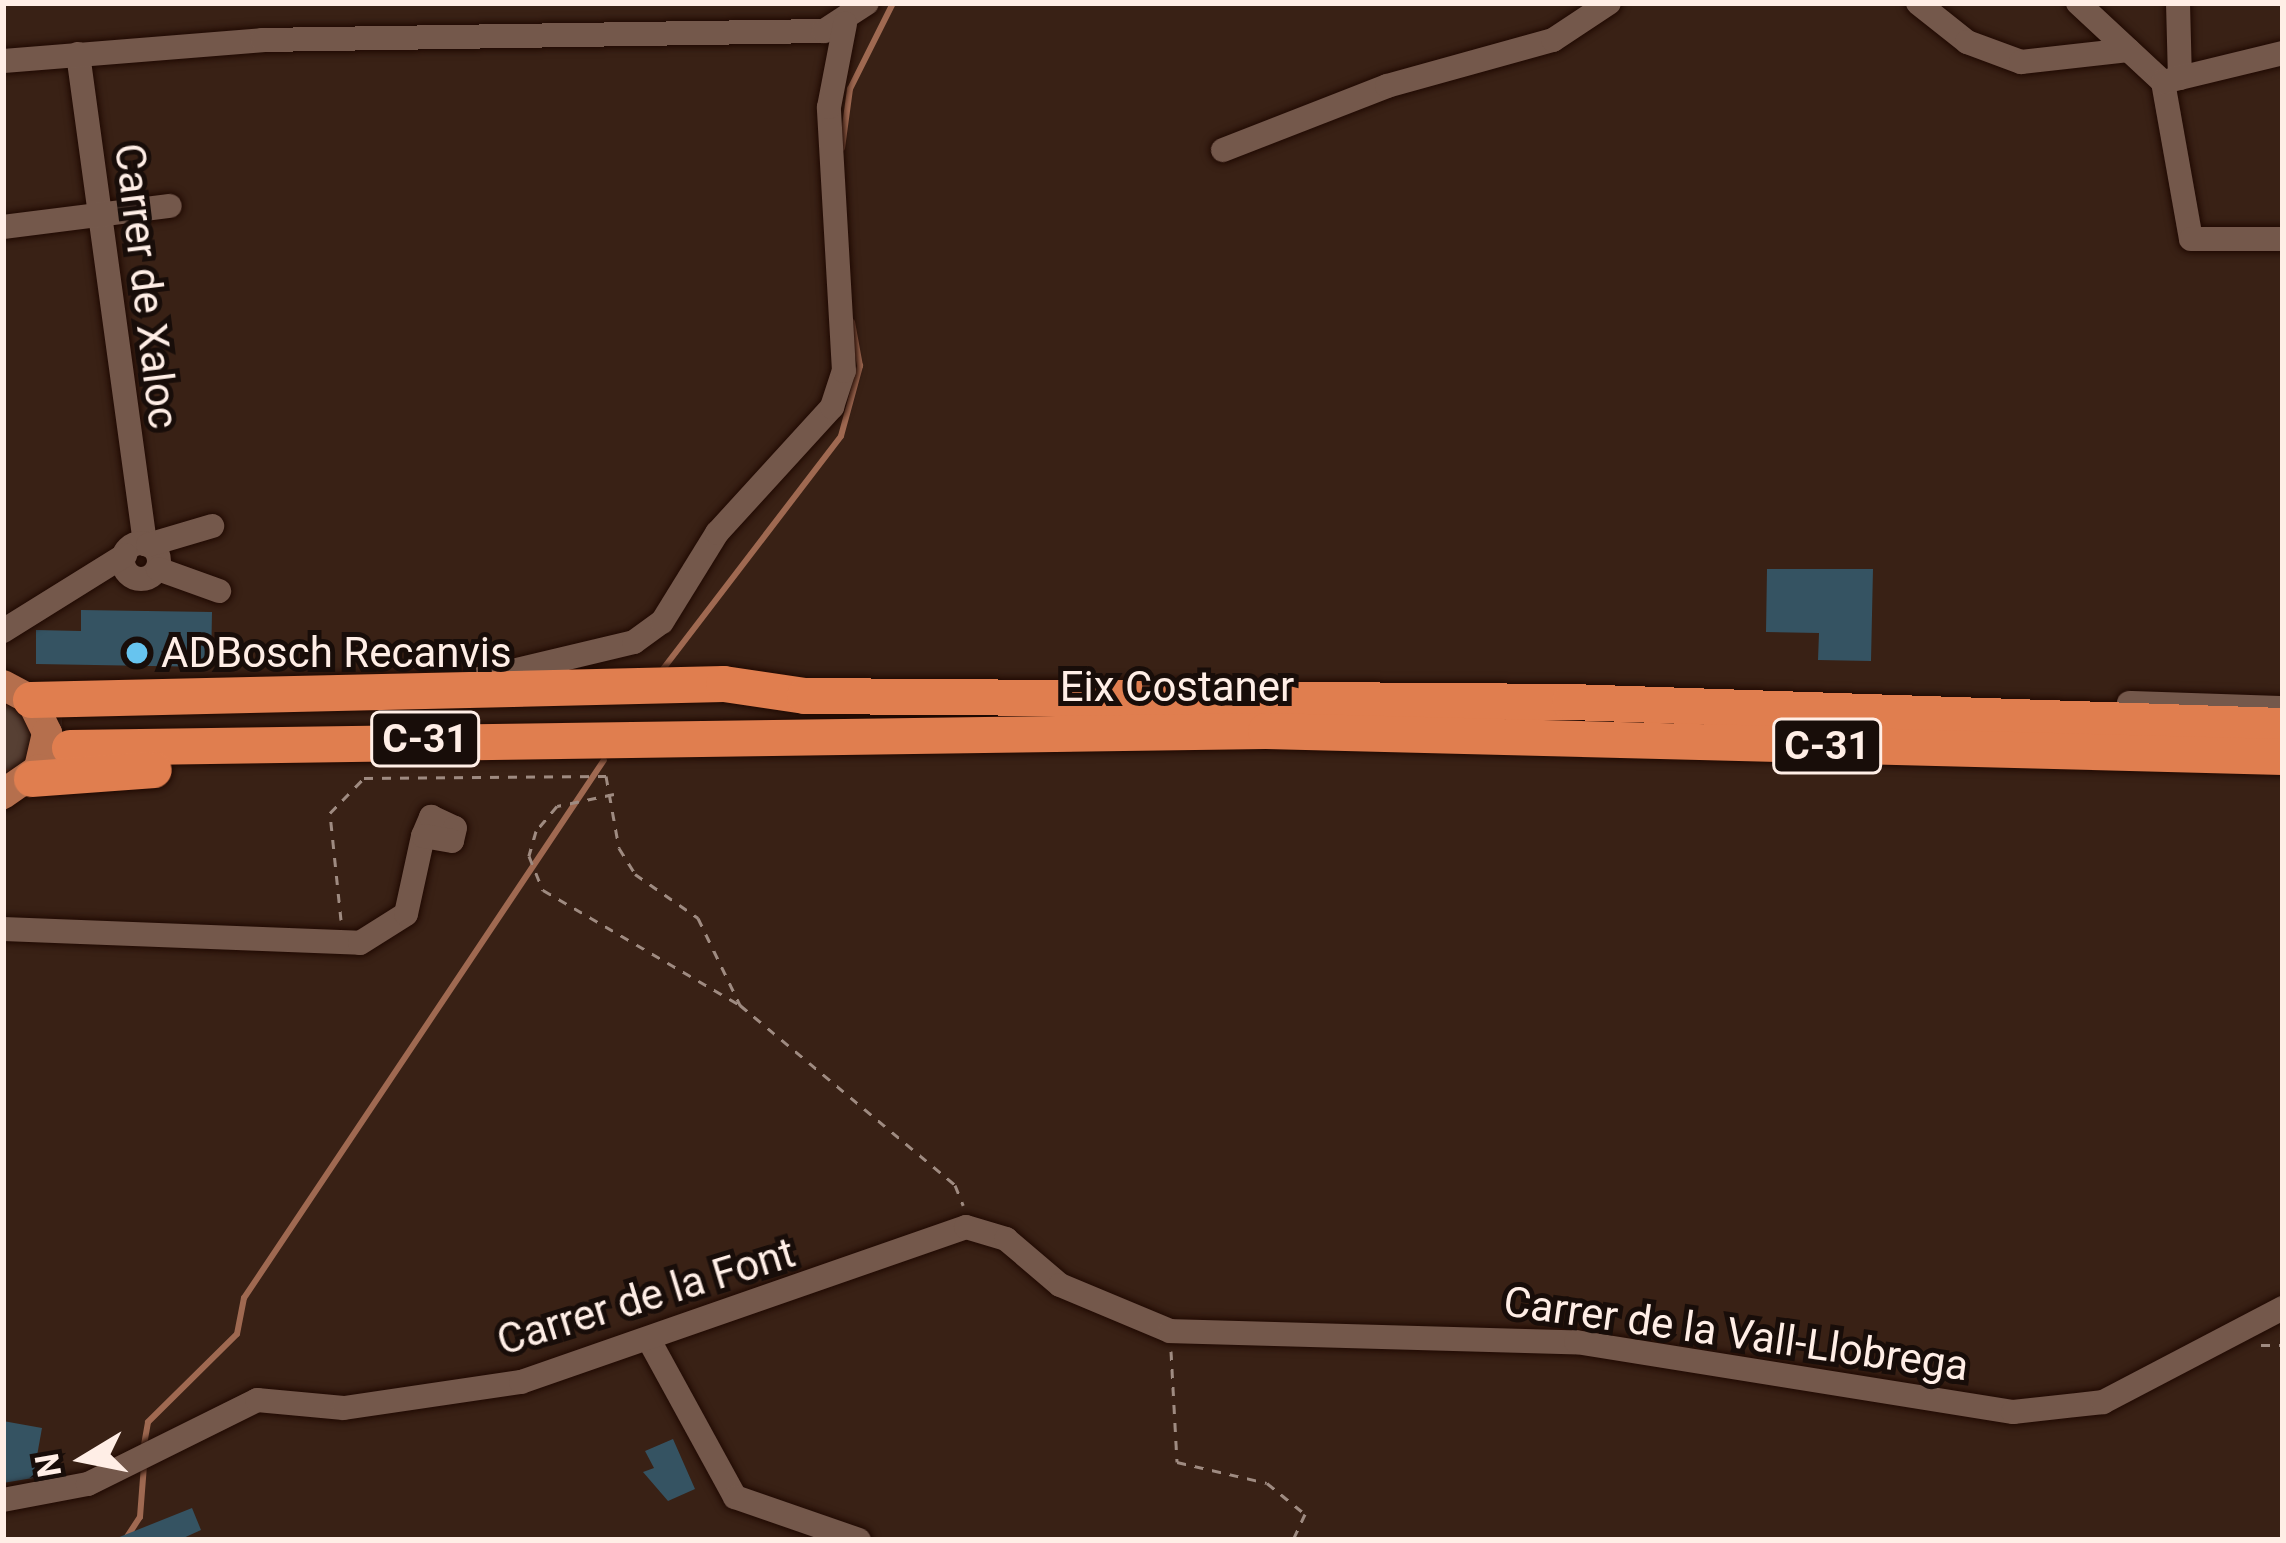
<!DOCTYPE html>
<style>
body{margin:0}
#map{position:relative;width:2286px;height:1543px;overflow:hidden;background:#392115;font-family:Roboto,sans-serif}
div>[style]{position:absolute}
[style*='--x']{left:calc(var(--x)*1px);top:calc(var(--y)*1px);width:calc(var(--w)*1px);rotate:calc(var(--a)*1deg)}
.green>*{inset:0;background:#6d402b}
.stream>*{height:6px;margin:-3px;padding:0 3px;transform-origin:3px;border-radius:3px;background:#9f6951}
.building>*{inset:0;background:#355362}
.highway-tunnel>*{height:36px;margin-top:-18px;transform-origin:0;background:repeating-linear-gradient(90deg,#574034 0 36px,transparent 0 54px)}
.path>*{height:3px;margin-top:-1.5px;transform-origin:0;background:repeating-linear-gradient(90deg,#9f8b81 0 9px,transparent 0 18px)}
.roads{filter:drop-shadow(0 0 3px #1f0902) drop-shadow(0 0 3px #1f0902)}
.minor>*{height:24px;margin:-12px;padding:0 12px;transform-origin:12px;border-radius:12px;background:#74584b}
.minor>.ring{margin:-12px;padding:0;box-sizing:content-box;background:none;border:24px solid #74584b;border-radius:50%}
.major>*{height:30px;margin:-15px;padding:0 15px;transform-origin:15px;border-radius:15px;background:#b56f4d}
.highway>*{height:36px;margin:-18px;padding:0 18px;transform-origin:18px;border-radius:18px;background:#e07e4f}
.dots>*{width:33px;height:33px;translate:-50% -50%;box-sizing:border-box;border:6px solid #180d09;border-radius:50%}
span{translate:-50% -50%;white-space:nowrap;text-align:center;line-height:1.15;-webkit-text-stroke:10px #180d09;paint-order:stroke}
.shield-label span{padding:3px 9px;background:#180d09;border:3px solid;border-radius:9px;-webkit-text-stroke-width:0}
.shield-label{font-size:39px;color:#ffeee6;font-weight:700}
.street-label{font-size:42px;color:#ffeee6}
.poi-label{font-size:42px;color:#ffeee6}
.left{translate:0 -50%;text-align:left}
.frame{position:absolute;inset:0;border:6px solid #ffeee6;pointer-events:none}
.north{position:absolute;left:24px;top:1399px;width:120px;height:120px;-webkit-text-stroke:9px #180d09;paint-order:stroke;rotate:260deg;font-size:33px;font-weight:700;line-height:48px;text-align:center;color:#ffeee6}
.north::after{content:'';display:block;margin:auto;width:42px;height:54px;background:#ffeee6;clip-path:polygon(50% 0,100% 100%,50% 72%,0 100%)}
</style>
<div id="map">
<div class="green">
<div style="clip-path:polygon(3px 700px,34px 731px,32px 759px,3px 783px)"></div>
</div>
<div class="stream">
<div style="--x:842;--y:148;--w:60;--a:-82.3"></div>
<div style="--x:850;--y:89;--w:96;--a:-63.4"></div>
<div style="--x:663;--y:669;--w:293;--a:-52.6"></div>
<div style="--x:841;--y:436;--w:73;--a:-74.8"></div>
<div style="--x:860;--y:366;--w:45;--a:-100.3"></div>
<div style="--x:144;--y:1445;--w:23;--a:-80"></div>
<div style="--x:148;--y:1422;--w:125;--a:-44.7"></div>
<div style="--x:237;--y:1334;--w:37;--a:-79"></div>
<div style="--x:244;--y:1298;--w:647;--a:-56.21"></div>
<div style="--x:125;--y:1540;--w:27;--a:-57"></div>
<div style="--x:140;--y:1517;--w:52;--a:-85.6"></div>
</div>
<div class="building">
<div style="clip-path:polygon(1767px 569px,1873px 569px,1871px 661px,1818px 660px,1819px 633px,1766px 632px)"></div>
<div style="clip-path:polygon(81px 610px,212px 612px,211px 667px,36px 664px,36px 630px,81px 631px)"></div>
<div style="clip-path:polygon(3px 1421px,42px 1428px,33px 1478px,3px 1483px)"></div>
<div style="clip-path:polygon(673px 1439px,695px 1489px,668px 1501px,643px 1472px,654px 1468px,645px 1451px)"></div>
<div style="clip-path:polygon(192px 1508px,201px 1530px,179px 1540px,112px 1540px)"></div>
</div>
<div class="highway-tunnel">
<div style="--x:3;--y:725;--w:59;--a:-3.9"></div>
<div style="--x:3;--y:751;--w:67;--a:-2.6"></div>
</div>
<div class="path">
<div style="--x:614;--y:794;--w:58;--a:168.1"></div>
<div style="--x:557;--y:806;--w:33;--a:130"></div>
<div style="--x:536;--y:831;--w:26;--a:106"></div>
<div style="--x:529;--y:856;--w:37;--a:68"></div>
<div style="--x:543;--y:890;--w:226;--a:30.3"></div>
<div style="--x:341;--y:920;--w:108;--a:-95.9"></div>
<div style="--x:330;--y:813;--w:49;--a:-45.8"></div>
<div style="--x:364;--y:778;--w:242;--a:-0.5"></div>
<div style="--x:606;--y:776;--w:73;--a:79.8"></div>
<div style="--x:619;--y:848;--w:31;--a:58"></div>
<div style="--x:635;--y:874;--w:77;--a:34.9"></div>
<div style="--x:698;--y:918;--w:97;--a:64.2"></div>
<div style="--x:740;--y:1005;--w:280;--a:39.9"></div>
<div style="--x:955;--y:1185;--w:22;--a:68"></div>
<div style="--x:2261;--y:1345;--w:22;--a:0"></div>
<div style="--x:1171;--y:1351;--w:111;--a:86.9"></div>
<div style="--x:1177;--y:1462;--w:92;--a:13.1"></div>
<div style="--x:1267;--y:1483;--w:49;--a:39.2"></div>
<div style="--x:1305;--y:1514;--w:29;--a:115"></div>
</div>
<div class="roads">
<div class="minor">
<div style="--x:1918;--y:3;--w:63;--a:38.5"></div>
<div style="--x:1967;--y:42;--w:58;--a:20.3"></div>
<div style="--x:2021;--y:62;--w:108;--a:-6.4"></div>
<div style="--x:2078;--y:3;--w:116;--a:42.9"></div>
<div style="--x:2178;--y:3;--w:75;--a:88.5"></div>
<div style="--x:78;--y:54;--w:495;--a:82.2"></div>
<div style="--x:3;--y:61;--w:260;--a:-4.6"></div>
<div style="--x:262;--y:40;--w:562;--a:-0.92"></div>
<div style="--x:824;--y:31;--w:51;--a:-33.1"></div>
<div style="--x:2163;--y:82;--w:159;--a:79.9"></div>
<div style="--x:2191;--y:239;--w:92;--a:0"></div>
<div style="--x:2163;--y:82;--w:123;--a:-13.6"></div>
<div style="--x:1223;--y:150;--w:176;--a:-21.3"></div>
<div style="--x:1387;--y:86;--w:172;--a:-15.5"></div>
<div style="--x:1553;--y:40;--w:67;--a:-33.5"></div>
<div style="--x:3;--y:227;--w:168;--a:-7.2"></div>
<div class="ring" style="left:123px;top:543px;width:12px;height:12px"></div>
<div style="--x:148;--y:545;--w:67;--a:-16.5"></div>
<div style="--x:158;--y:569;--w:65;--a:19.8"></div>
<div style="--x:3;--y:631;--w:144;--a:-31.9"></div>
<div style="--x:479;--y:679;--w:159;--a:-13.4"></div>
<div style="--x:634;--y:642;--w:34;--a:-36"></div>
<div style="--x:662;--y:622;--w:105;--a:-58.3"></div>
<div style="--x:717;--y:533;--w:171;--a:-47.6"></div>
<div style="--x:832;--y:407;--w:38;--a:-72"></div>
<div style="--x:844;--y:371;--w:264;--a:-93.3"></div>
<div style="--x:829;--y:107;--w:85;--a:-79.1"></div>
<div style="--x:2129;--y:703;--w:154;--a:1.9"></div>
<div style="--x:3;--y:929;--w:357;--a:2.2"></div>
<div style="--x:360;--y:943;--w:54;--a:-32.2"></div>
<div style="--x:406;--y:914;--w:80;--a:-77.7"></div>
<div style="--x:423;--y:836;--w:21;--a:-67"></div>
<div style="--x:431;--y:817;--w:26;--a:25"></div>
<div style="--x:455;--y:828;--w:13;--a:103"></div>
<div style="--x:452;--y:841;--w:29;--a:-170"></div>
<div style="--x:649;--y:1340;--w:179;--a:61.3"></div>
<div style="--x:735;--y:1497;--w:131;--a:19.1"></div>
<div style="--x:3;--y:1500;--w:86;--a:-10.7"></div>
<div style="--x:88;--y:1484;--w:189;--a:-26.4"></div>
<div style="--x:257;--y:1400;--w:87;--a:5.3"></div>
<div style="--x:344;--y:1408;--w:179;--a:-8.4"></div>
<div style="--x:521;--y:1382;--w:471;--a:-19.2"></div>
<div style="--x:966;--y:1227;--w:42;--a:16.7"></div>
<div style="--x:1006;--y:1239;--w:71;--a:40.4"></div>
<div style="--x:1060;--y:1285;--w:119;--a:22.7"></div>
<div style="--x:1170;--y:1331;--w:406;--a:1.6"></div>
<div style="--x:1576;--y:1342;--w:443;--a:9.1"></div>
<div style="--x:2013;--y:1412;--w:91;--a:-6.3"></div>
<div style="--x:2103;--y:1402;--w:203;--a:-27.6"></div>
</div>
<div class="major">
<div style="--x:3;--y:685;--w:32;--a:28"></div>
<div style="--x:31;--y:700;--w:37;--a:64"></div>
<div style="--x:47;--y:733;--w:37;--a:103"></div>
<div style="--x:39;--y:769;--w:44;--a:145.2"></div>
</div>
<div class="highway">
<div style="--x:31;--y:700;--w:693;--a:-1.32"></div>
<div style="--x:724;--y:684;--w:82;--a:8.4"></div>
<div style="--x:805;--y:696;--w:765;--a:0.45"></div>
<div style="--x:1570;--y:702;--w:713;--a:1.93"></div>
<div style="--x:70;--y:748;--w:1196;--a:-0.81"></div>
<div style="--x:1266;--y:731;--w:1017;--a:1.46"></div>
<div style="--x:32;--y:779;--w:122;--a:-4.2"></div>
</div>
</div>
<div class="dots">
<div style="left:137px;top:653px;background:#67c4ef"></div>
</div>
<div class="shield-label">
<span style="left:425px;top:739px">C-31</span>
<span style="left:1827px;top:746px">C-31</span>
</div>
<div class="street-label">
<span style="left:146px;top:286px;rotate:83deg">Carrer de Xaloc</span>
<span style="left:1177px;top:687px">Eix Costaner</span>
<span style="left:646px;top:1297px;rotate:-17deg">Carrer de la Font</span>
<span style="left:1736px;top:1334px;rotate:8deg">Carrer de la Vall-Llobrega</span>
</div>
<div class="poi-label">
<span class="left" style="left:161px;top:653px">ADBosch Recanvis</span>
</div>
<div class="frame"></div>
<div class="north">N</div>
</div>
